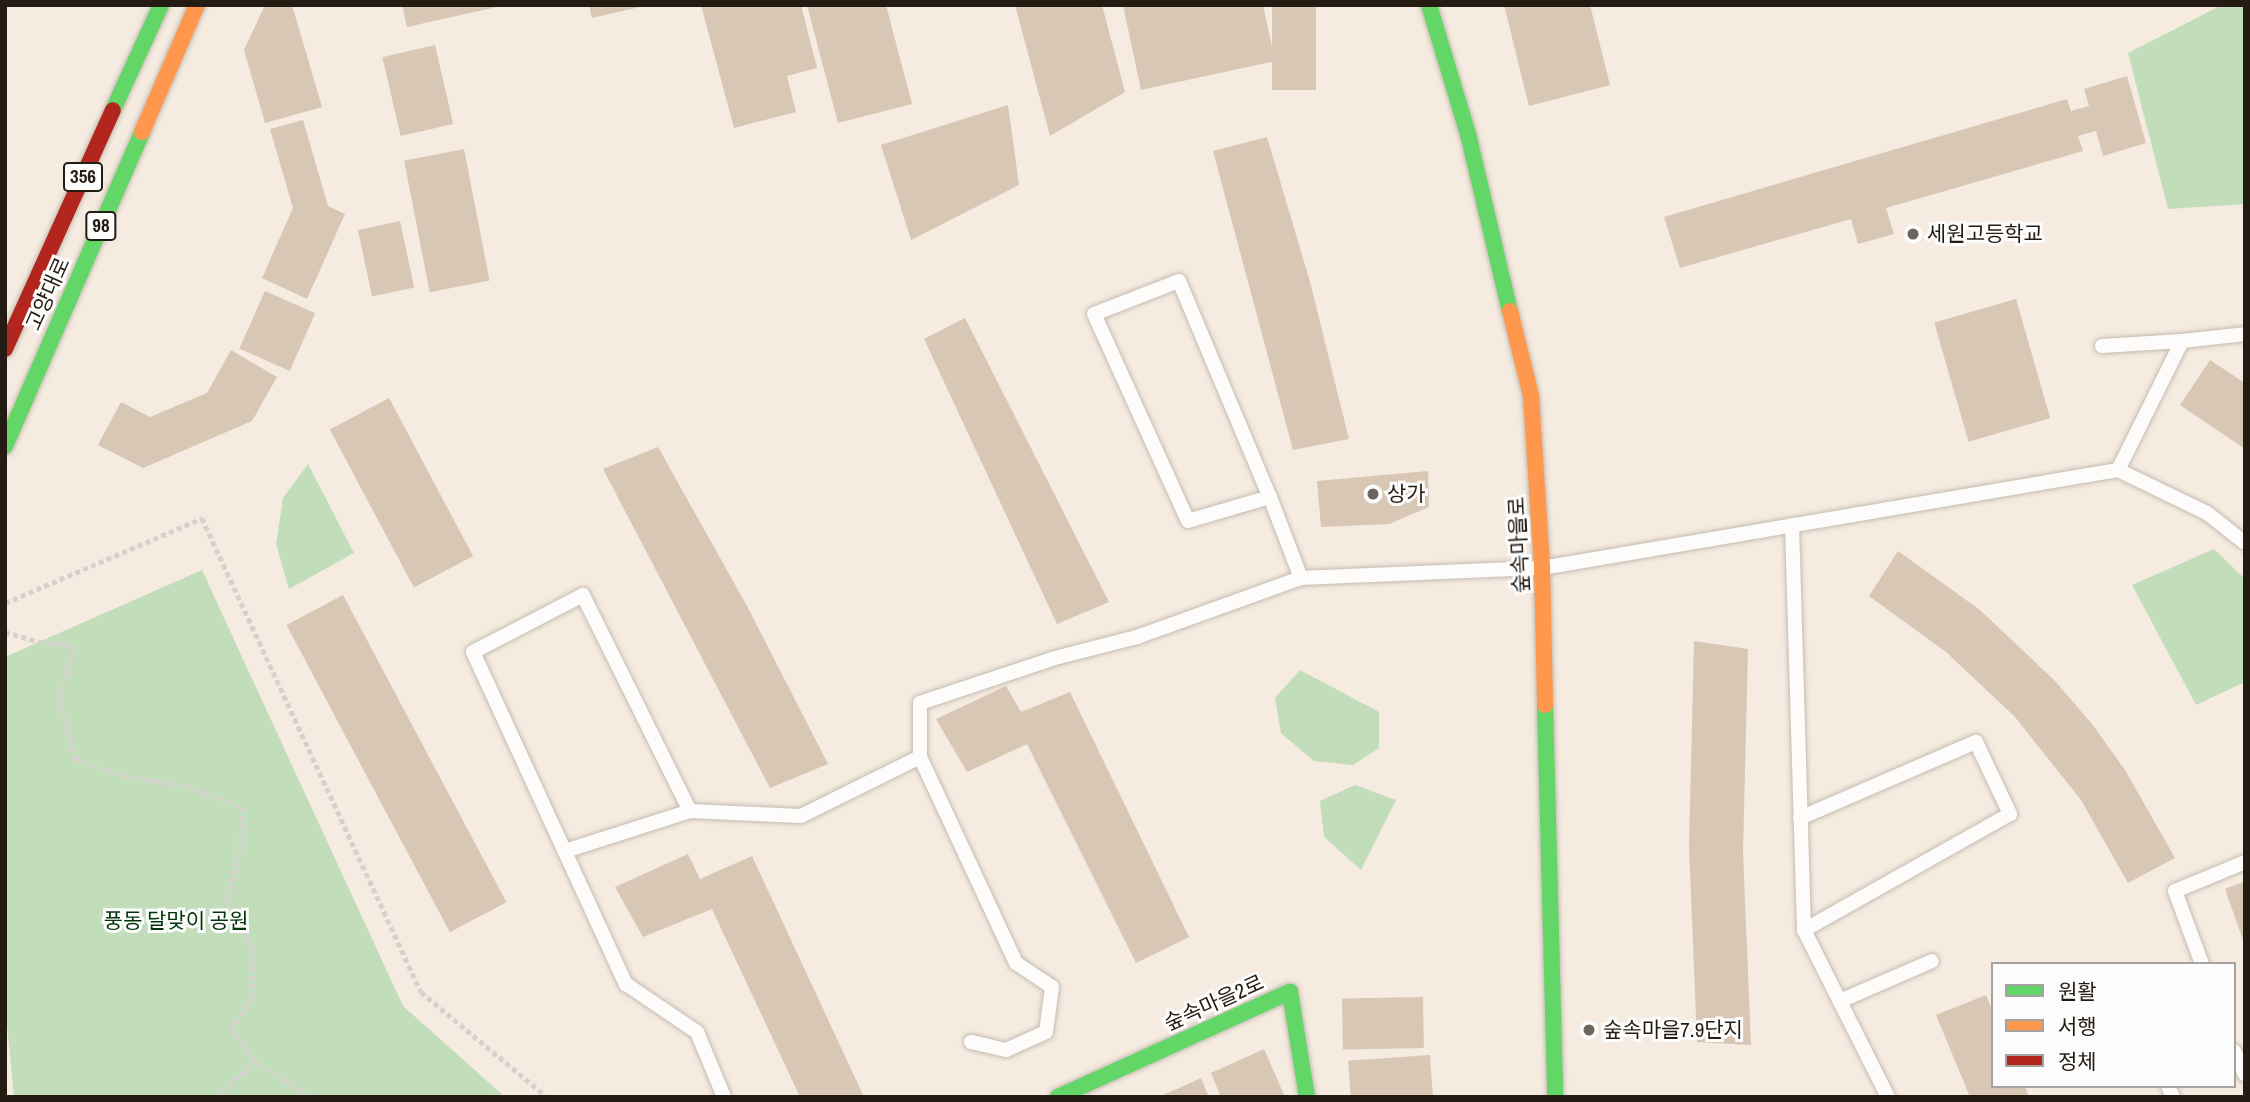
<!DOCTYPE html>
<meta charset="utf-8">
<style>
body{margin:0}
#map{position:relative;width:2250px;height:1102px;overflow:hidden;background:#f5ebe0;font-family:"Archivo Narrow","Noto Sans KR",sans-serif}
div>[style]{position:absolute}
[style*='--x']{left:calc(var(--x)*1px);top:calc(var(--y)*1px);width:calc(var(--w)*1px);rotate:calc(var(--a)*1deg)}
.green>*{inset:0;background:#c2ddba}
.building>*{inset:0;background:#d8c7b4;transform-origin:0 0}
.path>*{height:4.5px;margin-top:-2.25px;transform-origin:0;background:repeating-linear-gradient(90deg,#d5d2ce 0 5px,transparent 0 8.5px)}
.roads{filter:drop-shadow(0 0 2px #c4bcb2) drop-shadow(0 0 2px #c4bcb2)}
.lane>*{height:14px;margin:-7px;padding:0 7px;transform-origin:7px;border-radius:7px;background:#fefcfa}
.fast>*{height:16px;margin:-8px;padding:0 8px;transform-origin:8px;border-radius:8px;background:#63d668}
.slow>*{height:16px;margin:-8px;padding:0 8px;transform-origin:8px;border-radius:8px;background:#ff974d}
.jam>*{height:16px;margin:-8px;padding:0 8px;transform-origin:8px;border-radius:8px;background:#b3261e}
.dots>*{width:19px;height:19px;translate:-50% -50%;box-sizing:border-box;border:4px solid #fcfcfc;border-radius:50%}
span{translate:-50% -50%;white-space:nowrap;text-align:center;line-height:1.15;-webkit-text-stroke:6px #fcfcfc;paint-order:stroke}
.shield-label span{padding:2px 5px;background:#fcfcfc;border:2px solid;border-radius:5px;-webkit-text-stroke-width:0}
.shield-label{font-size:19px;color:#241c13;font-weight:700}
.poi-label{font-size:21px;color:#241c13}
.left{translate:0 -50%;text-align:left}
.street-label{font-size:21px;color:#241c13}
.park-label{font-size:21px;color:#013408}
.frame{position:absolute;inset:0;border:7px solid #241c13;pointer-events:none}
.legend{position:absolute;left:1991px;top:962px;width:245px;height:126px;box-sizing:border-box;background:#fcfcfc;border:2px solid #a6a29f;margin:0;padding:9px 12px;list-style:none;font-size:21px;color:#241c13}
.legend li{display:flex;align-items:center;gap:14px;height:35px}
.legend b{width:35px;border:2px solid #a6a29f}
</style>
<div id="map">
<div class="green">
<div style="clip-path:polygon(2222px 5px,2245px 5px,2245px 204px,2168px 209px,2128px 53px)"></div>
<div style="clip-path:polygon(308px 464px,354px 553px,289px 589px,276px 544px,283px 498px)"></div>
<div style="clip-path:polygon(2214px 549px,2245px 579px,2245px 682px,2196px 705px,2132px 585px)"></div>
<div style="clip-path:polygon(202px 570px,403px 1006px,505px 1097px,14px 1097px,5px 1004px,5px 657px)"></div>
<div style="clip-path:polygon(1300px 670px,1379px 712px,1379px 748px,1353px 765px,1314px 761px,1281px 733px,1275px 698px)"></div>
<div style="clip-path:polygon(1355px 785px,1396px 800px,1361px 870px,1324px 837px,1320px 801px)"></div>
</div>
<div class="building">
<div style="clip-path:polygon(265px 5px,292px 5px,322px 107px,265px 123px,244px 50px)"></div>
<div style="clip-path:polygon(402px 5px,500px 5px,501px 6px,407px 27px)"></div>
<div style="clip-path:polygon(589px 5px,644px 5px,644px 6px,592px 18px)"></div>
<div style="clip-path:polygon(701px 5px,801px 5px,817px 68px,787px 76px,796px 112px,734px 128px)"></div>
<div style="clip-path:polygon(807px 5px,886px 5px,912px 104px,838px 123px)"></div>
<div style="clip-path:polygon(1015px 5px,1102px 5px,1125px 92px,1050px 136px)"></div>
<div style="clip-path:polygon(1123px 5px,1263px 5px,1275px 61px,1141px 90px)"></div>
<div style="left:1272px;top:5px;width:44px;height:85px"></div>
<div style="clip-path:polygon(1504px 5px,1590px 5px,1610px 85px,1529px 106px)"></div>
<div style="left:435px;top:45px;width:81px;height:54px;rotate:77deg"></div>
<div style="clip-path:polygon(2127px 76px,2146px 143px,2103px 156px,2096px 131px,2078px 136px,2083px 151px,1886px 208px,1894px 234px,1858px 244px,1851px 219px,1680px 268px,1664px 217px,2067px 99px,2071px 111px,2089px 106px,2084px 89px)"></div>
<div style="clip-path:polygon(1008px 105px,1019px 185px,911px 240px,881px 145px)"></div>
<div style="clip-path:polygon(303px 120px,328px 206px,345px 214px,307px 299px,262px 278px,293px 208px,270px 129px)"></div>
<div style="clip-path:polygon(1267px 137px,1310px 282px,1349px 439px,1293px 450px,1213px 151px)"></div>
<div style="left:464px;top:149px;width:134px;height:61px;rotate:79deg"></div>
<div style="left:400px;top:221px;width:68px;height:43px;rotate:78deg"></div>
<div style="left:265px;top:291px;width:55px;height:63px;rotate:24deg"></div>
<div style="left:2016px;top:299px;width:124px;height:85px;rotate:74deg"></div>
<div style="clip-path:polygon(965px 318px,1109px 602px,1057px 624px,924px 339px)"></div>
<div style="clip-path:polygon(231px 350px,277px 377px,252px 421px,143px 468px,98px 445px,121px 402px,150px 417px,207px 393px)"></div>
<div style="clip-path:polygon(2210px 360px,2245px 383px,2245px 449px,2180px 405px)"></div>
<div style="left:389px;top:398px;width:179px;height:67px;rotate:62deg"></div>
<div style="clip-path:polygon(658px 447px,747px 606px,828px 764px,770px 788px,603px 469px)"></div>
<div style="clip-path:polygon(1428px 471px,1429px 507px,1389px 524px,1321px 527px,1317px 481px)"></div>
<div style="clip-path:polygon(1898px 551px,1980px 610px,2055px 681px,2092px 724px,2125px 770px,2175px 858px,2128px 883px,2081px 800px,2015px 717px,1946px 652px,1869px 596px)"></div>
<div style="left:343px;top:595px;width:348px;height:64px;rotate:62deg"></div>
<div style="clip-path:polygon(1694px 641px,1748px 649px,1743px 852px,1751px 1045px,1697px 1042px,1689px 846px)"></div>
<div style="clip-path:polygon(1006px 686px,1021px 712px,1070px 692px,1189px 937px,1136px 963px,1027px 744px,967px 772px,936px 719px)"></div>
<div style="clip-path:polygon(688px 854px,700px 879px,752px 856px,864px 1097px,800px 1097px,712px 909px,643px 937px,615px 887px)"></div>
<div style="clip-path:polygon(2245px 881px,2245px 943px,2244px 943px,2225px 889px)"></div>
<div style="clip-path:polygon(1986px 995px,1993px 1012px,1993px 1086px,2025px 1086px,2029px 1097px,1970px 1097px,1936px 1015px)"></div>
<div style="left:1423px;top:997px;width:51px;height:81px;rotate:89deg"></div>
<div style="clip-path:polygon(1264px 1049px,1285px 1097px,1221px 1097px,1211px 1073px)"></div>
<div style="left:1430px;top:1055px;width:42px;height:82px;rotate:86deg"></div>
<div style="clip-path:polygon(1201px 1078px,1209px 1097px,1159px 1097px)"></div>
</div>
<div class="path">
<div style="--x:5;--y:603;--w:215;--a:-23.3"></div>
<div style="--x:202;--y:518;--w:522;--a:65.2"></div>
<div style="--x:421;--y:992;--w:164;--a:39.8"></div>
<div style="--x:5;--y:632;--w:35;--a:16"></div>
<div style="--x:39;--y:642;--w:36;--a:6"></div>
<div style="--x:75;--y:646;--w:53;--a:107.4"></div>
<div style="--x:59;--y:697;--w:64;--a:75.5"></div>
<div style="--x:75;--y:759;--w:57;--a:18.4"></div>
<div style="--x:129;--y:777;--w:60;--a:8.7"></div>
<div style="--x:188;--y:786;--w:57;--a:21.6"></div>
<div style="--x:241;--y:807;--w:46;--a:91.2"></div>
<div style="--x:240;--y:853;--w:50;--a:105.2"></div>
<div style="--x:227;--y:901;--w:56;--a:61.1"></div>
<div style="--x:254;--y:950;--w:48;--a:91.2"></div>
<div style="--x:253;--y:998;--w:37;--a:124"></div>
<div style="--x:232;--y:1029;--w:40;--a:55.1"></div>
<div style="--x:255;--y:1062;--w:67;--a:31.6"></div>
<div style="--x:215;--y:1097;--w:53;--a:-41.2"></div>
</div>
<div class="roads">
<div class="lane">
<div style="--x:2102;--y:346;--w:80;--a:-3.6"></div>
<div style="--x:2118;--y:470;--w:144;--a:-63.6"></div>
<div style="--x:2182;--y:341;--w:63;--a:-6.3"></div>
<div style="--x:1270;--y:497;--w:85;--a:163.7"></div>
<div style="--x:1188;--y:521;--w:227;--a:-114.4"></div>
<div style="--x:1094;--y:314;--w:91;--a:-21.2"></div>
<div style="--x:1179;--y:281;--w:234;--a:67.2"></div>
<div style="--x:1270;--y:497;--w:87;--a:69.1"></div>
<div style="--x:1792;--y:525;--w:405;--a:88.3"></div>
<div style="--x:1804;--y:930;--w:187;--a:63.3"></div>
<div style="--x:920;--y:757;--w:227;--a:65"></div>
<div style="--x:1016;--y:963;--w:43;--a:33.7"></div>
<div style="--x:1052;--y:987;--w:45;--a:97.6"></div>
<div style="--x:1046;--y:1032;--w:44;--a:155.8"></div>
<div style="--x:1006;--y:1050;--w:36;--a:-167"></div>
<div style="--x:690;--y:811;--w:241;--a:-116.4"></div>
<div style="--x:583;--y:595;--w:124;--a:152.6"></div>
<div style="--x:473;--y:652;--w:366;--a:65.3"></div>
<div style="--x:626;--y:984;--w:86;--a:34.1"></div>
<div style="--x:697;--y:1032;--w:70;--a:67.4"></div>
<div style="--x:1800;--y:818;--w:192;--a:-23.4"></div>
<div style="--x:1976;--y:742;--w:80;--a:64.7"></div>
<div style="--x:2010;--y:814;--w:236;--a:150.6"></div>
<div style="--x:565;--y:851;--w:131;--a:-17.7"></div>
<div style="--x:690;--y:811;--w:111;--a:2.6"></div>
<div style="--x:801;--y:816;--w:133;--a:-26.4"></div>
<div style="--x:920;--y:757;--w:54;--a:-90"></div>
<div style="--x:920;--y:703;--w:142;--a:-18.4"></div>
<div style="--x:1055;--y:658;--w:85;--a:-14.4"></div>
<div style="--x:1137;--y:637;--w:174;--a:-19.8"></div>
<div style="--x:1301;--y:578;--w:241;--a:-2.4"></div>
<div style="--x:1542;--y:568;--w:584;--a:-9.66"></div>
<div style="--x:2118;--y:470;--w:99;--a:25.8"></div>
<div style="--x:2207;--y:513;--w:48;--a:38.3"></div>
<div style="--x:2202;--y:964;--w:78;--a:-110.3"></div>
<div style="--x:2175;--y:891;--w:76;--a:-22.5"></div>
<div style="--x:1840;--y:1001;--w:100;--a:-23.5"></div>
<div style="--x:2234;--y:1051;--w:26;--a:65"></div>
<div style="--x:2168;--y:1086;--w:12;--a:66"></div>
</div>
<div class="fast">
<div style="--x:1429;--y:5;--w:135;--a:73.2"></div>
<div style="--x:1468;--y:134;--w:182;--a:76.7"></div>
<div style="--x:113;--y:110;--w:115;--a:-65.4"></div>
<div style="--x:5;--y:446;--w:343;--a:-66.4"></div>
<div style="--x:1545;--y:705;--w:392;--a:88.5"></div>
<div style="--x:1058;--y:1097;--w:255;--a:-24.4"></div>
<div style="--x:1290;--y:992;--w:106;--a:80.8"></div>
</div>
<div class="slow">
<div style="--x:142;--y:132;--w:138;--a:-66.6"></div>
<div style="--x:1510;--y:311;--w:88;--a:76.1"></div>
<div style="--x:1531;--y:396;--w:172;--a:86.3"></div>
<div style="--x:1542;--y:568;--w:137;--a:88.7"></div>
</div>
<div class="jam">
<div style="--x:5;--y:349;--w:262;--a:-65.7"></div>
</div>
</div>
<div class="dots">
<div style="left:1913px;top:234px;background:#6d645b"></div>
<div style="left:1373px;top:494px;background:#6d645b"></div>
<div style="left:1589px;top:1030px;background:#6d645b"></div>
</div>
<div class="shield-label">
<span style="left:83px;top:177px">356</span>
<span style="left:101px;top:226px">98</span>
</div>
<div class="poi-label">
<span class="left" style="left:1927px;top:234px">세원고등학교</span>
<span class="left" style="left:1387px;top:494px">상가</span>
<span class="left" style="left:1603px;top:1030px">숲속마을7.9단지</span>
</div>
<div class="street-label">
<span style="left:48px;top:294px;rotate:-66deg">고양대로</span>
<span style="left:1519px;top:545px;rotate:-93deg">숲속마을로</span>
<span style="left:1214px;top:1003px;rotate:-24deg">숲속마을2로</span>
</div>
<div class="park-label">
<span style="left:176px;top:921px">풍동 달맞이 공원</span>
</div>
<div class="frame"></div>
<ul class="legend">
<li><b style="height:9px;background:#63d668"></b>원활</li>
<li><b style="height:9px;background:#ff974d"></b>서행</li>
<li><b style="height:9px;background:#b3261e"></b>정체</li>
</ul>
</div>
